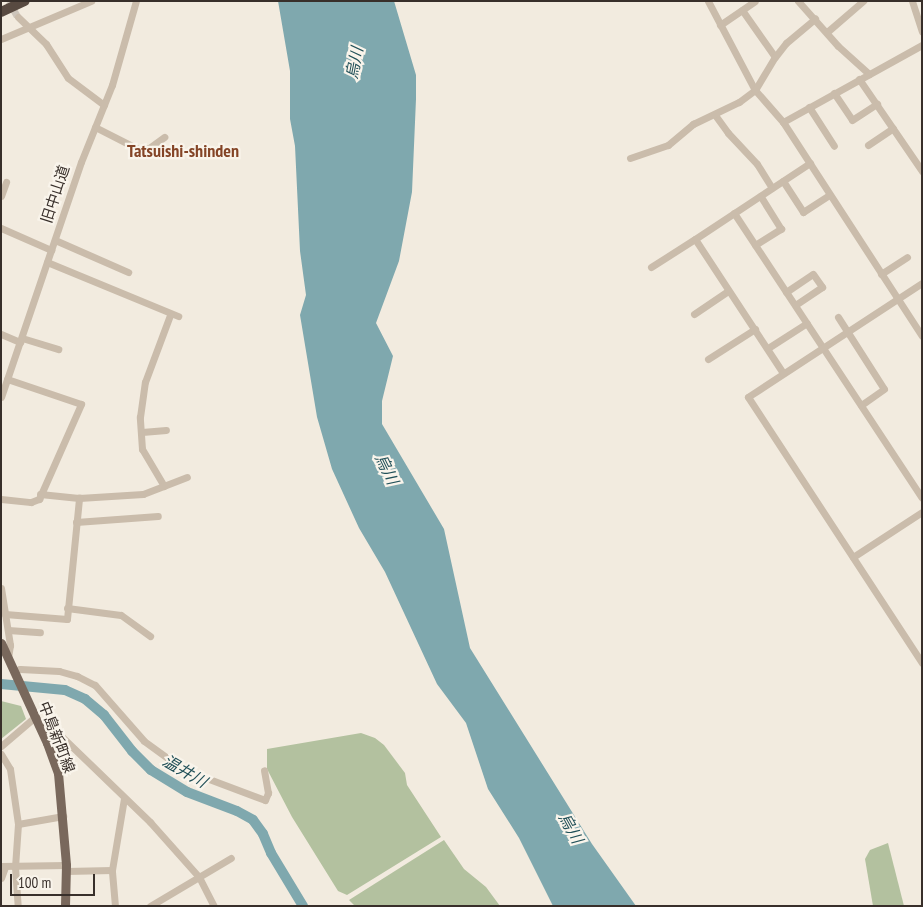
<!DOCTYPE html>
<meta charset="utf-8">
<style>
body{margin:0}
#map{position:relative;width:923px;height:907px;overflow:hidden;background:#f2ebdf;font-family:"PT Sans Narrow","Noto Sans JP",sans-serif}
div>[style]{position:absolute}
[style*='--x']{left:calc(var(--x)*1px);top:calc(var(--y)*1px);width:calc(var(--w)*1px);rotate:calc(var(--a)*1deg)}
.green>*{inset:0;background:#b3c19f}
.water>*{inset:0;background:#7fa8ae}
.river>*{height:10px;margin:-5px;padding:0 5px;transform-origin:5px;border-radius:5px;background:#7fa8ae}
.minor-tunnel>*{height:7px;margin-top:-3.5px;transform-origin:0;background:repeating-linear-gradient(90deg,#cdc5bb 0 7px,transparent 0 10.5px)}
.minor>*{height:7px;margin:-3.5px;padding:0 3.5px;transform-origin:3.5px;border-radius:3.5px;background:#cabcab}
.major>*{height:9px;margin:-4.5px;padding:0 4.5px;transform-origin:4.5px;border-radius:4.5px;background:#79685c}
.highway>*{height:10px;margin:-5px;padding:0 5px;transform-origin:5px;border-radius:5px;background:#584a41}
span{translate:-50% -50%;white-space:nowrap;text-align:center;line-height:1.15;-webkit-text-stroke:4.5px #f9f4eb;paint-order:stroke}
.street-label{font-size:15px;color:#382f2a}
.water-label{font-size:16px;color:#215058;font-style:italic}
.quarter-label{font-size:18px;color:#844426;font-weight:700}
.frame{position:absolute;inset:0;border:2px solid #382f2a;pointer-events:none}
.scale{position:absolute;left:10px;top:874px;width:85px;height:22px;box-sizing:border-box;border:2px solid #382f2a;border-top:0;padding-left:6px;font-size:15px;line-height:18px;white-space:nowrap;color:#382f2a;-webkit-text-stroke:4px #f9f4eb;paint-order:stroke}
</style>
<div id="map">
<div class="green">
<div style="clip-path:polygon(1px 701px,21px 706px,26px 719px,1px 739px)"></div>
<div style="clip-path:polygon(361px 733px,375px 738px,384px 745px,405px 773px,407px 785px,441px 837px,347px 895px,338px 891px,292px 817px,267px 769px,267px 749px)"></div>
<div style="clip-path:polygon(444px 840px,464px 869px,486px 887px,500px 906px,355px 906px,349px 900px)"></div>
<div style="clip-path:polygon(888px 843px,904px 906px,873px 906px,865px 859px,870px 850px)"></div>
</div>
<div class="water">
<div style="clip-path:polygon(278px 1px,394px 1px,416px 75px,416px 99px,412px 192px,399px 261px,376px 323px,393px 356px,382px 401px,382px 424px,444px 529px,470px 648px,592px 844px,636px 906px,553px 906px,519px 838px,488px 789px,466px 723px,437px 684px,385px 572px,359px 528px,332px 469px,317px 417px,300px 315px,306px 295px,300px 251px,295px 146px,290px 119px,290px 71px)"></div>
</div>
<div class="river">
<div style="--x:1;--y:684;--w:64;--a:5.4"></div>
<div style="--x:65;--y:690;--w:22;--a:24"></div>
<div style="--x:85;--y:699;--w:25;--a:40"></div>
<div style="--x:104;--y:715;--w:46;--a:52.1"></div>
<div style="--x:132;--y:751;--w:27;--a:45"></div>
<div style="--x:151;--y:770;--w:42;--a:31.4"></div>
<div style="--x:187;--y:792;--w:53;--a:20.8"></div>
<div style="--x:237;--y:811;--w:18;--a:29"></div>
<div style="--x:253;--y:820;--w:17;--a:54"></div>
<div style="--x:263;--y:834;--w:21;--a:67"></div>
<div style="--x:271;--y:853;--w:62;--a:58.9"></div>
</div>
<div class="minor-tunnel">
<div style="--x:9;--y:1;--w:18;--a:61"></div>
</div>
<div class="minor">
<div style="--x:708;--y:1;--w:101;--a:62.2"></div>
<div style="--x:755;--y:90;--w:43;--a:48.8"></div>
<div style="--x:783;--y:122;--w:255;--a:57"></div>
<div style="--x:798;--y:1;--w:60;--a:48.4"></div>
<div style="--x:838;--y:46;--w:42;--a:42.1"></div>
<div style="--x:912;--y:1;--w:32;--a:72"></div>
<div style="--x:742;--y:10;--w:57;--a:54.9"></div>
<div style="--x:18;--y:17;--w:39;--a:44"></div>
<div style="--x:46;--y:44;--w:40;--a:57.1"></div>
<div style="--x:68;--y:78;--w:45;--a:36.9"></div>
<div style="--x:720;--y:25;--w:42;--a:-34.4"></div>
<div style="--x:827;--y:32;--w:48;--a:-40.7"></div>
<div style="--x:1;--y:39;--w:98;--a:-22.9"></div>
<div style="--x:859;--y:79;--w:112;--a:55.6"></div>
<div style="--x:834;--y:93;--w:32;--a:56"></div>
<div style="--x:852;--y:120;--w:30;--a:-33"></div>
<div style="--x:809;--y:107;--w:46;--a:57.3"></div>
<div style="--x:715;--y:115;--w:22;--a:54"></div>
<div style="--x:728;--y:133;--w:42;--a:46.9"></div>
<div style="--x:757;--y:164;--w:28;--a:58"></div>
<div style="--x:783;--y:122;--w:159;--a:-29"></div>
<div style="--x:95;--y:127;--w:51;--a:27.1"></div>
<div style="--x:140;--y:150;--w:9;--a:-13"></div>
<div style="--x:149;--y:148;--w:19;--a:-36"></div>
<div style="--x:868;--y:145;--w:30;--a:-34"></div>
<div style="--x:630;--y:158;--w:40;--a:-18.9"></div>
<div style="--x:668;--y:145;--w:33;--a:-40"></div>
<div style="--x:693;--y:124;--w:51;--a:-25.6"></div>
<div style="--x:739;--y:102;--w:20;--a:-37"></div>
<div style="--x:755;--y:90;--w:39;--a:-59"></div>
<div style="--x:775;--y:57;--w:18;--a:-52"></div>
<div style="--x:786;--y:43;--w:38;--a:-40"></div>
<div style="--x:783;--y:181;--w:37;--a:57"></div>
<div style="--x:803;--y:212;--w:31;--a:-33"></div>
<div style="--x:1;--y:196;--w:15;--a:-70"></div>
<div style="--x:734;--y:213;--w:341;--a:56.6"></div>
<div style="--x:1;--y:228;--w:55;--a:23.7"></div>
<div style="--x:55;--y:240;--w:80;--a:23.7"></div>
<div style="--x:755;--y:245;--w:31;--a:-32"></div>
<div style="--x:781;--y:229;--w:39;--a:-122"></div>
<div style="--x:47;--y:262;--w:142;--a:22.4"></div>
<div style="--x:651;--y:267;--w:52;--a:-32.5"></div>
<div style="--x:881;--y:274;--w:31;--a:-33"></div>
<div style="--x:922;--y:283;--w:208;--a:146.8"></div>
<div style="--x:748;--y:397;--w:318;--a:56.8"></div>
<div style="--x:786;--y:292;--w:32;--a:-34"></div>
<div style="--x:813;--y:274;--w:16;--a:55"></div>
<div style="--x:822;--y:287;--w:32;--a:146"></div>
<div style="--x:694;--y:314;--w:41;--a:-34.1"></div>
<div style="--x:838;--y:317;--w:85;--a:57.4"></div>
<div style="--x:884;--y:389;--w:28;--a:145"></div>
<div style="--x:1;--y:334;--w:21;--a:23"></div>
<div style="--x:22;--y:338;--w:38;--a:17"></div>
<div style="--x:768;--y:348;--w:46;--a:-32.7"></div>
<div style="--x:708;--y:359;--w:56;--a:-32.6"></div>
<div style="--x:783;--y:373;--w:160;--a:-123.3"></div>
<div style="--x:695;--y:239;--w:138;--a:-33.5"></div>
<div style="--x:1;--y:397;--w:248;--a:-71.2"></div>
<div style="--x:81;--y:162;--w:83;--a:-68.1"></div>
<div style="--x:112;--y:85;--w:87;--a:-74.1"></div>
<div style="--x:142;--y:432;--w:24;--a:-5"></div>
<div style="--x:164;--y:486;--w:43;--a:-120.7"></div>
<div style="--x:142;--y:449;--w:32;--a:-94"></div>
<div style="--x:140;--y:417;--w:35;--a:-82"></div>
<div style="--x:145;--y:382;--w:72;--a:-69.5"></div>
<div style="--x:40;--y:494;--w:39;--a:6"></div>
<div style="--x:79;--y:498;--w:64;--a:-3.6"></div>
<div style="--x:143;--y:494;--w:47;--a:-21.1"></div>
<div style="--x:1;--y:499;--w:30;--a:6"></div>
<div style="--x:31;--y:502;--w:9;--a:-21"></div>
<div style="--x:39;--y:499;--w:104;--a:-66.1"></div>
<div style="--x:81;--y:404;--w:78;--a:-161.3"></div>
<div style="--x:76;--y:522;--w:82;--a:-4.2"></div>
<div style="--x:853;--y:557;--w:82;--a:-33.1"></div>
<div style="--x:1;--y:588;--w:58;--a:81"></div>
<div style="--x:10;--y:645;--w:12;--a:99"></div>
<div style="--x:67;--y:608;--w:54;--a:7.4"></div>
<div style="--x:121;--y:615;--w:36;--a:36"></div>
<div style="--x:5;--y:614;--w:62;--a:4.6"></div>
<div style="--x:67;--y:619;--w:122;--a:-84.3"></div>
<div style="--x:8;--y:630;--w:32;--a:4"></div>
<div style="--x:14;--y:671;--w:6;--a:-18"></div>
<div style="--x:20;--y:669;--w:39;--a:3"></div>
<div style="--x:59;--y:671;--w:19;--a:16"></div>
<div style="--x:77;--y:676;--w:20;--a:27"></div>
<div style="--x:95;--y:685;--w:74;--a:48.8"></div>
<div style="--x:144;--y:741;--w:41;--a:36"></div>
<div style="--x:177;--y:765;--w:18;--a:27"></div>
<div style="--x:193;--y:773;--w:77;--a:20.6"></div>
<div style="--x:265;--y:800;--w:8;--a:-67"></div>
<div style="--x:268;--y:793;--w:23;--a:-100"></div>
<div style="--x:42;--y:731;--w:10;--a:-6"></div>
<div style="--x:52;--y:730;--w:8;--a:30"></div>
<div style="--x:59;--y:734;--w:127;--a:44"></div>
<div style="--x:150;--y:822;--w:74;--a:48.3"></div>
<div style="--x:199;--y:877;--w:33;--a:63"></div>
<div style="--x:1;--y:746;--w:45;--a:-40.5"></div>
<div style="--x:1;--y:754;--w:17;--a:59"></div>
<div style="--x:10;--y:769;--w:56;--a:81.7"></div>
<div style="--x:18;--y:824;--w:43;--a:94"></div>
<div style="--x:15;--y:867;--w:39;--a:86"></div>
<div style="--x:18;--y:824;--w:46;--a:-10.1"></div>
<div style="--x:1;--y:866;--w:65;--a:-0.9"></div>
<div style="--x:66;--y:871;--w:46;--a:-1.2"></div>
<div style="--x:1;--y:878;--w:12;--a:-70"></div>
<div style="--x:115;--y:906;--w:36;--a:-95"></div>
<div style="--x:112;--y:870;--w:73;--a:-80.5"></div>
<div style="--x:150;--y:906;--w:94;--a:-30.7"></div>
</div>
<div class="major">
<div style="--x:1;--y:643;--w:110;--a:65.3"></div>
<div style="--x:47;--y:743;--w:32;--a:70"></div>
<div style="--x:58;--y:773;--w:92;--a:85"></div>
<div style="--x:66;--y:865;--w:41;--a:91.4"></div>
</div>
<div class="highway">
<div style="--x:1;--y:12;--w:26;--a:-25"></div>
</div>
<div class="street-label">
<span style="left:55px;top:194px;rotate:-72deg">旧中山道</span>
<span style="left:57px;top:737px;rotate:69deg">中島新町線</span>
</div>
<div class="water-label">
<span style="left:354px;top:63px;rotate:-79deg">烏川</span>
<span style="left:387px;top:469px;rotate:64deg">烏川</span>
<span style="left:185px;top:771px;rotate:30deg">温井川</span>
<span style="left:571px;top:828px;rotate:61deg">烏川</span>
</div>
<div class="quarter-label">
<span style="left:183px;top:151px">Tatsuishi-shinden</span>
</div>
<div class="frame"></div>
<div class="scale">100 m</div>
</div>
